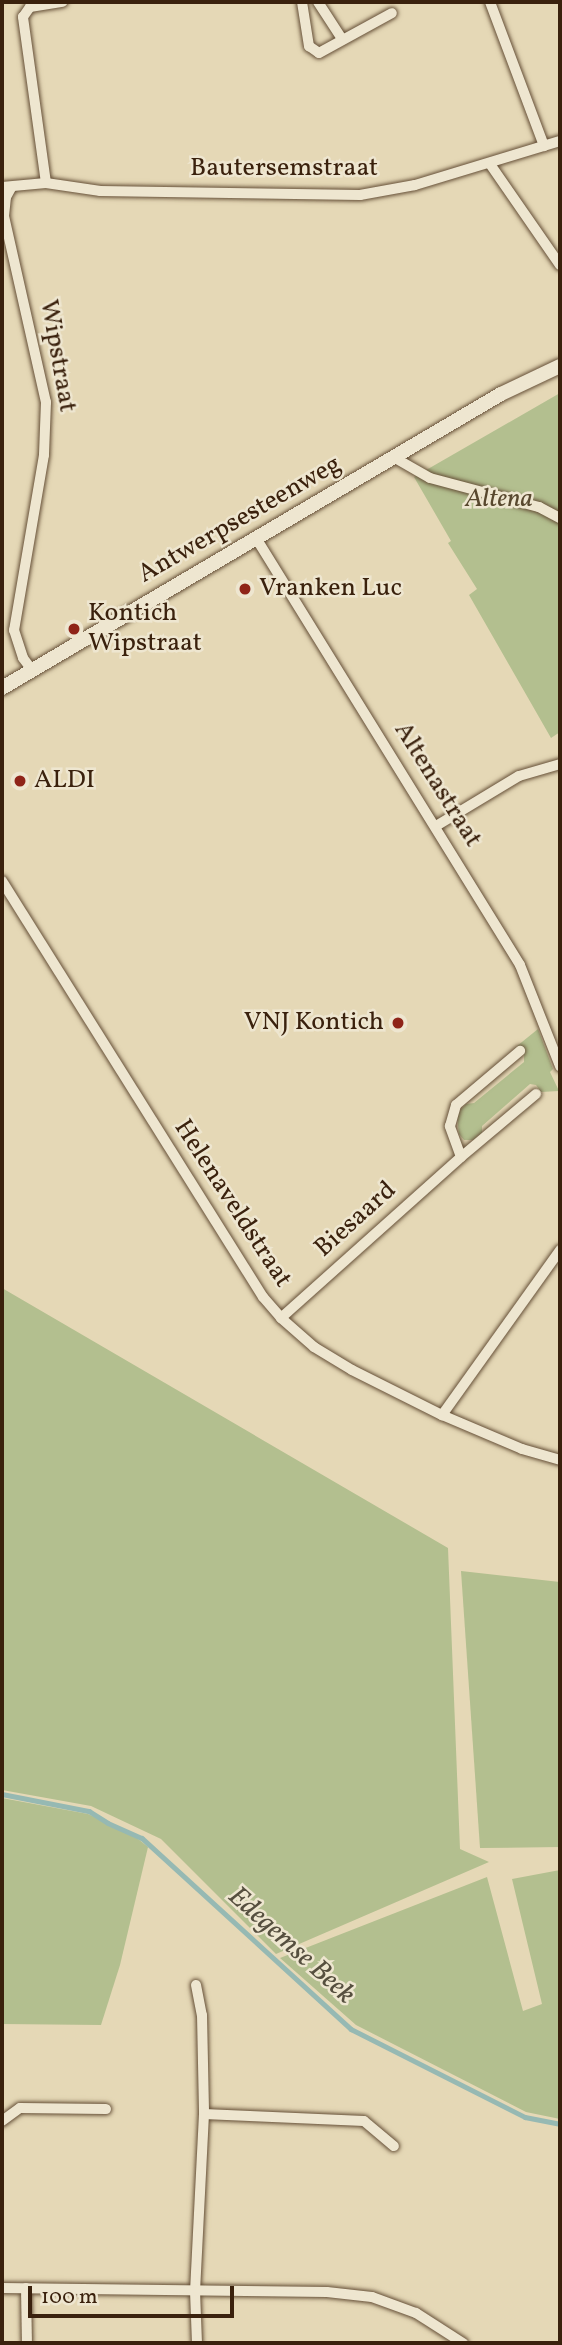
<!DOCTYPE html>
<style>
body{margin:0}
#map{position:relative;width:562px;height:2345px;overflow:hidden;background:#e5d8b6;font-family:Vollkorn,serif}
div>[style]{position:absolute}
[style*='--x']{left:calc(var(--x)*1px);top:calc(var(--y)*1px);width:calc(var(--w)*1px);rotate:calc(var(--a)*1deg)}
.green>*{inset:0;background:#b3bf8f}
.stream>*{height:4.5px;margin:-2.25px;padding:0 2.25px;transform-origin:2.25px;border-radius:2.25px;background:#96b9b3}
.roads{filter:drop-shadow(0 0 2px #654f37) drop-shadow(0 0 2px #654f37)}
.minor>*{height:10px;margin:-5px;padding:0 5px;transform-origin:5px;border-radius:5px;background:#eee6d0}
.tertiary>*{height:14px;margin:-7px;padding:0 7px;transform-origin:7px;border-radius:7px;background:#eee6d0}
.dots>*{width:19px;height:19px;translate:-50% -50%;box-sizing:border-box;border:4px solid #eee6d0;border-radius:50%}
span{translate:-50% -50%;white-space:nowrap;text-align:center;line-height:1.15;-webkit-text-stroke:5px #eee6d0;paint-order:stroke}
.street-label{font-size:26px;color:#3a210d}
.park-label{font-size:26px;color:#58482e;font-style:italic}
.poi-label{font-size:26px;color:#3a210d}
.left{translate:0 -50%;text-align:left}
.right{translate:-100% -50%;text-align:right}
.water-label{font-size:28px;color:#564f3f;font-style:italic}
.frame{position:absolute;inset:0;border:4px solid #3a210d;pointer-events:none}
.scale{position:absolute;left:28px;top:2286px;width:206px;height:32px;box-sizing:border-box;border:4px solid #3a210d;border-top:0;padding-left:9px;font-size:21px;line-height:24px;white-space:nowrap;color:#3a210d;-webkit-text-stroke:5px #eee6d0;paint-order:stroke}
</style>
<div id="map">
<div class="green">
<div style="clip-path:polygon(560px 393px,560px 732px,551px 738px,469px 595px,477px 589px,448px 543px,451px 541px,414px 477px)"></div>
<div style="clip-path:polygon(538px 1029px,553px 1069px,550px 1072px,559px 1091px,541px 1092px,536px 1085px,530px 1084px,482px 1126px,482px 1133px,473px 1140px,464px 1140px,459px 1134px,457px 1116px,461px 1109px,466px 1104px,474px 1103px,524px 1062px,524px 1055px,517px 1046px)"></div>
<div style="clip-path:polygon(2px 1288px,448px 1548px,460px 1849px,489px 1862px,276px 1954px,161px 1839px,91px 1806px,2px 1790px)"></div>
<div style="clip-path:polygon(461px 1571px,560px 1582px,560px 1847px,480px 1848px)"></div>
<div style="clip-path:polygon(2px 1798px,88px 1814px,132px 1834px,148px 1847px,120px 1965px,101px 2025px,2px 2024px)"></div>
<div style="clip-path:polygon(560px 1870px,560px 2119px,526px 2112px,356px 2025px,280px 1958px,487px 1877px,523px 2011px,542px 2004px,512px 1879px)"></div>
</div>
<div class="stream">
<div style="--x:2;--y:1794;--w:89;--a:11.1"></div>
<div style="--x:89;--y:1811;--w:22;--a:32"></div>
<div style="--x:108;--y:1823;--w:37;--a:24"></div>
<div style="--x:142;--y:1838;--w:283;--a:42.4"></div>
<div style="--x:351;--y:2029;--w:195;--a:26.8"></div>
<div style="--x:525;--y:2117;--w:36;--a:11"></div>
</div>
<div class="roads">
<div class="minor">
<div style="--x:302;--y:2;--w:45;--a:81"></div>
<div style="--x:309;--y:46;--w:12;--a:35"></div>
<div style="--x:319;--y:53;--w:83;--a:-28.7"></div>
<div style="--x:318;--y:2;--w:44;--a:57"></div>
<div style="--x:490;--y:2;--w:154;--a:69.4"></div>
<div style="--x:490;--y:164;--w:123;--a:55.3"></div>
<div style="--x:46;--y:183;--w:168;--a:-97.9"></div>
<div style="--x:23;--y:17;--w:12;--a:-55"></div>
<div style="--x:30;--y:7;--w:33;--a:-9"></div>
<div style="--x:2;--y:187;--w:44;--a:-5.2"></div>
<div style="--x:46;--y:183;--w:55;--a:8.4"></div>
<div style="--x:100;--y:191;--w:260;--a:0.9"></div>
<div style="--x:360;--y:195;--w:56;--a:-10.3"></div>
<div style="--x:415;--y:185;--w:152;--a:-16.9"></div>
<div style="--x:11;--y:188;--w:10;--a:119"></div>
<div style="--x:6;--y:197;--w:19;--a:96"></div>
<div style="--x:4;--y:216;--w:191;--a:77.3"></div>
<div style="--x:46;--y:402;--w:53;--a:92.2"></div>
<div style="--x:44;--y:455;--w:178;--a:99.7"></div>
<div style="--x:14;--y:630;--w:29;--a:72"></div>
<div style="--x:23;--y:658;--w:15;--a:53"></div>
<div style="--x:395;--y:458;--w:40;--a:29.7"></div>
<div style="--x:430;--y:478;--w:113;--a:14.9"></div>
<div style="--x:539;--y:507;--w:24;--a:28"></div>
<div style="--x:256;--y:538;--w:502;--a:58.27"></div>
<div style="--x:520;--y:965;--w:109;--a:68.4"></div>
<div style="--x:436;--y:826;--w:97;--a:-31.1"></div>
<div style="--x:519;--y:776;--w:43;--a:-16.3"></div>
<div style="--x:2;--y:881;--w:491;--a:57.9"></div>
<div style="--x:263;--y:1297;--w:28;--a:49"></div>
<div style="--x:281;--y:1318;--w:44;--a:41.3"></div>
<div style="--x:314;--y:1347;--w:44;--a:31.2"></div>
<div style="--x:352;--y:1370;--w:101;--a:26.6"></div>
<div style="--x:442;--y:1415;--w:87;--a:23"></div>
<div style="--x:522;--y:1449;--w:40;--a:16"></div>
<div style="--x:461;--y:1157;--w:33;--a:-110"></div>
<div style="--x:450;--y:1126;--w:22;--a:-74"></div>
<div style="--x:456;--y:1105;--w:84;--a:-40.2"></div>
<div style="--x:281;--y:1318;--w:241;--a:-41.8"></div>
<div style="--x:461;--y:1157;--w:98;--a:-40"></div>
<div style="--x:442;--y:1415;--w:203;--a:-54.4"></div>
<div style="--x:196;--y:1985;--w:31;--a:79"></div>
<div style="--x:202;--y:2015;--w:99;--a:88.8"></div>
<div style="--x:204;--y:2114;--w:177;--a:92.9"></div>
<div style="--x:195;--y:2291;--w:52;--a:87.8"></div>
<div style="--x:204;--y:2114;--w:160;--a:2.5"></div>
<div style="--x:364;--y:2121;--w:39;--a:40"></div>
<div style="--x:2;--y:2121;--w:22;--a:-36"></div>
<div style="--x:20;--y:2108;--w:86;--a:0.7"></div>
<div style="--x:2;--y:2288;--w:325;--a:0.7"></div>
<div style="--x:327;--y:2292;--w:45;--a:6.3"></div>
<div style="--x:372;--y:2297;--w:47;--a:20"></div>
<div style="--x:416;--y:2313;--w:56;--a:32.6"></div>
<div style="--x:26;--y:2288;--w:55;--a:89"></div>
</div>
<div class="tertiary">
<div style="--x:2;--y:688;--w:579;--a:-30.51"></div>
<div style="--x:501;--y:394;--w:65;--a:-25.4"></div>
</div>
</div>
<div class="dots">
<div style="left:245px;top:589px;background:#8f2418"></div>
<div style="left:74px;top:629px;background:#8f2418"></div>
<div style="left:20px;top:781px;background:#8f2418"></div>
<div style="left:398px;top:1023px;background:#8f2418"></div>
</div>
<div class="street-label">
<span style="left:284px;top:169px">Bautersemstraat</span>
<span style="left:57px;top:356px;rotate:80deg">Wipstraat</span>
<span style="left:240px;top:520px;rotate:-30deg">Antwerpsesteenweg</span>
<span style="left:437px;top:785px;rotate:58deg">Altenastraat</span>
<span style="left:232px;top:1204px;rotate:57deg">Helenaveldstraat</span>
<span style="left:356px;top:1220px;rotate:-42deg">Biesaard</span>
</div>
<div class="park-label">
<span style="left:499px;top:500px">Altena</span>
</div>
<div class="poi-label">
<span class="left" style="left:259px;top:589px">Vranken Luc</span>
<span class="left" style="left:88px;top:629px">Kontich<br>Wipstraat</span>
<span class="left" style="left:34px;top:781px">ALDI</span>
<span class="right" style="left:384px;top:1023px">VNJ Kontich</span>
</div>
<div class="water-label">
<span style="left:291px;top:1946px;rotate:42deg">Edegemse Beek</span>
</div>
<div class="frame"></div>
<div class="scale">100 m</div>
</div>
